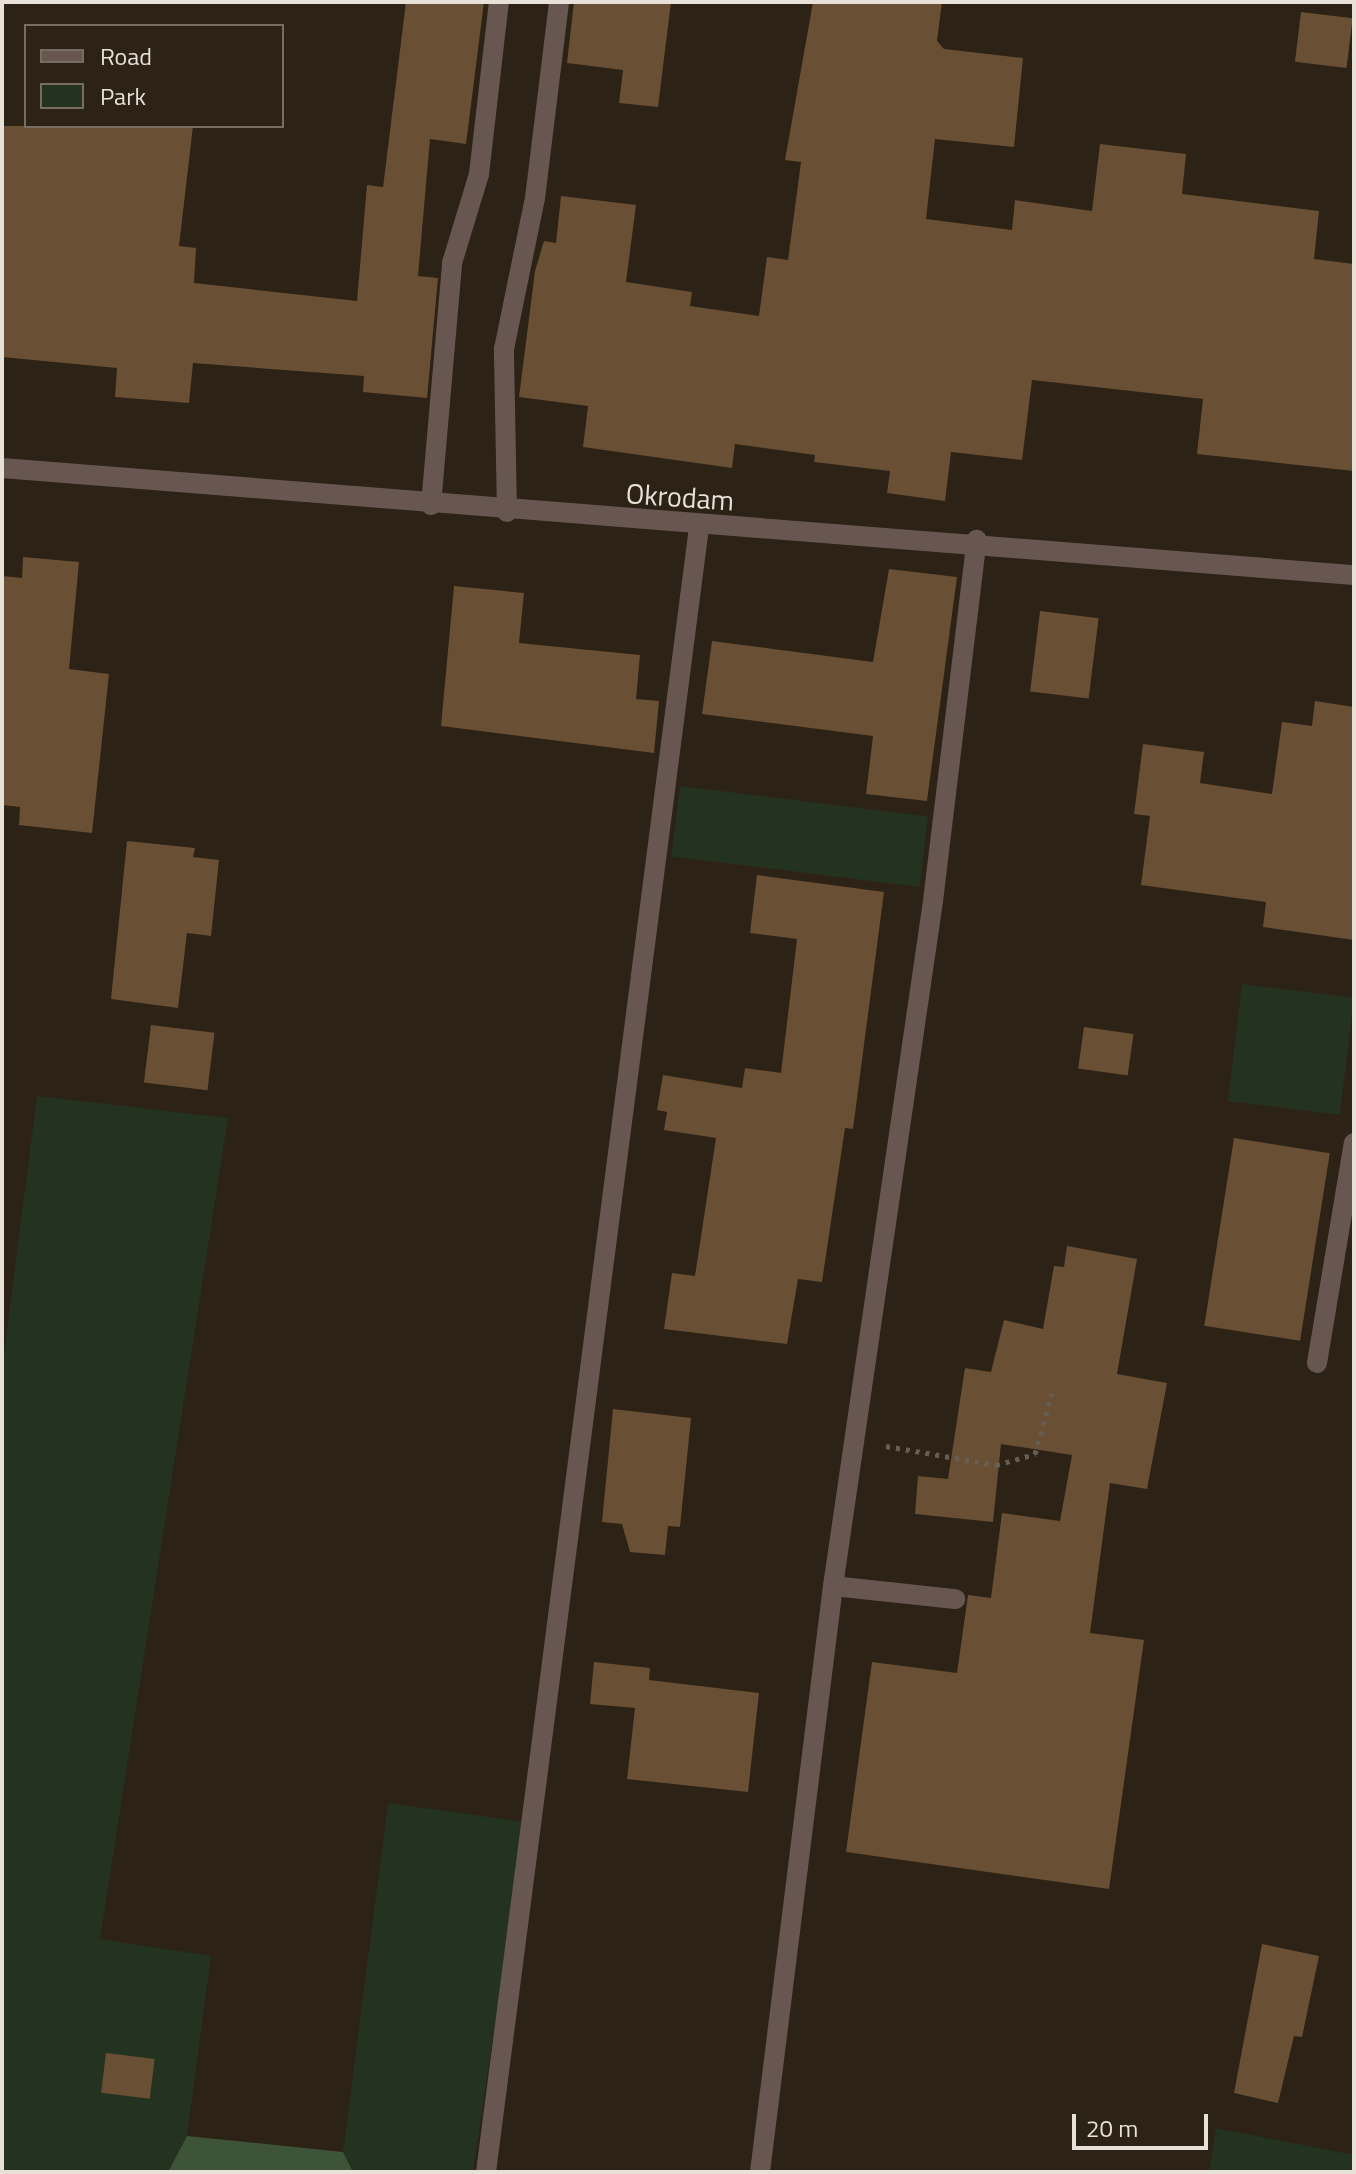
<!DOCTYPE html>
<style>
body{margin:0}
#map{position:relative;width:1356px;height:2174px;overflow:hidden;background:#2c2215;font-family:"Titillium Web",sans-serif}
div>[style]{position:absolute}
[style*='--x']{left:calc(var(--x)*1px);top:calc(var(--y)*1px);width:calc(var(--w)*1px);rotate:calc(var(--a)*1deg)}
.green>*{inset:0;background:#233320;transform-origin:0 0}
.forest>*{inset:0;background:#3e5438}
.building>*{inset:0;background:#694f34;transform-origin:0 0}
.path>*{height:5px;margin-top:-2.5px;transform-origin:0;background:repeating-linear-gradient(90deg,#675e53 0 4px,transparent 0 10px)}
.service>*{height:20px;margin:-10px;padding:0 10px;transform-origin:10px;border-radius:10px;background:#685751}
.minor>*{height:20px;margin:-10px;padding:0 10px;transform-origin:10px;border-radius:10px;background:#685751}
span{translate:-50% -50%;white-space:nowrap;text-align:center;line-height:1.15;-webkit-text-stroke:7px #2c2215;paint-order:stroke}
.street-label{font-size:28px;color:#e7e1d8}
.frame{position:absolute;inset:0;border:4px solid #e7e1d8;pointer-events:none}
.legend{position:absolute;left:24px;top:24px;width:260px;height:104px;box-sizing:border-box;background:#2c2215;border:2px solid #776e63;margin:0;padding:10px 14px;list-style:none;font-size:24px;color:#e7e1d8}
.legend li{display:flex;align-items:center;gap:16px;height:40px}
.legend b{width:40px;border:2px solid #776e63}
.scale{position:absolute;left:1072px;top:2114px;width:136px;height:36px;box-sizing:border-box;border:4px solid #e7e1d8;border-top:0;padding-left:10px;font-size:24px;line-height:28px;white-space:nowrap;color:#e7e1d8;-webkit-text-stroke:6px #2c2215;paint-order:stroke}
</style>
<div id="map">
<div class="green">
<div style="left:680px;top:786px;width:250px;height:71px;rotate:7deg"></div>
<div style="left:1242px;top:984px;width:113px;height:118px;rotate:7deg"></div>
<div style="clip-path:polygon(37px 1096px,228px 1118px,100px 1939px,211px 1956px,187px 2136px,168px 2172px,2px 2172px,2px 1369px)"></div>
<div style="clip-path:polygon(388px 1803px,525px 1822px,473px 2172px,353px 2172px,343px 2152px)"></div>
<div style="clip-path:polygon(1216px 2128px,1354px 2155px,1354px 2172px,1209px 2172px)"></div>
</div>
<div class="forest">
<div style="clip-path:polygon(187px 2136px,343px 2152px,353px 2172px,168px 2172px)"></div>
</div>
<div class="building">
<div style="clip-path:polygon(406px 2px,484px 2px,466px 144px,430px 139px,418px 276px,438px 278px,427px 398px,363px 392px,364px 376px,193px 363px,189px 403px,115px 397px,117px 368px,2px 357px,2px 126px,193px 126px,179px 246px,196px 248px,194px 283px,357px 301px,367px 185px,383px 187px)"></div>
<div style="clip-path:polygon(574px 2px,671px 2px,658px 107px,619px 103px,623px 70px,567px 63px)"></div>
<div style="clip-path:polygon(813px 2px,942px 2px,937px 41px,944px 49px,1023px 58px,1014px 147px,935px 139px,926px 219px,1012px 230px,1015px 200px,1092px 211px,1100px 144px,1186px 154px,1182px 194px,1319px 211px,1314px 259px,1354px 264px,1354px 471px,1197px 454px,1203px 399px,1032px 380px,1022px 460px,951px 452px,945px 501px,887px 493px,890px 471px,814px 462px,815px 455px,735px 444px,732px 468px,583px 447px,588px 406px,519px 397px,535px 271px,544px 241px,556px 243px,561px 196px,636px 205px,626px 282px,692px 292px,690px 306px,759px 316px,767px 257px,788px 260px,801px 162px,785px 160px)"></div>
<div style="left:1301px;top:12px;width:52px;height:50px;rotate:7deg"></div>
<div style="clip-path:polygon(23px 557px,79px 562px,69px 669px,109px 674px,92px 833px,19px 825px,20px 807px,2px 805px,2px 576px,22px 578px)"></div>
<div style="clip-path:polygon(889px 569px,957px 577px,927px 801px,866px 794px,873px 736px,702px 714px,712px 641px,873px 662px)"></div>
<div style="clip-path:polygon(454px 586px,524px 593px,519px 643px,640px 655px,636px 699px,659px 701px,654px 753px,441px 726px)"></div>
<div style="left:1040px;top:611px;width:59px;height:81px;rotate:7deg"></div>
<div style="clip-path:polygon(1315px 701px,1354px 707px,1354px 940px,1263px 927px,1266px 902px,1141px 885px,1150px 816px,1134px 814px,1143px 744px,1204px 752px,1200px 783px,1272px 794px,1282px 722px,1312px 726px)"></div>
<div style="clip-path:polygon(127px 841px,195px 848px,193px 857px,219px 860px,211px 936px,187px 933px,178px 1008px,111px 999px)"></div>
<div style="clip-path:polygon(757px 875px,884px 892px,853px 1129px,845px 1128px,822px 1282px,798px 1279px,787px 1344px,664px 1329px,672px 1273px,695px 1276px,716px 1138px,664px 1130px,667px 1112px,657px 1110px,663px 1075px,742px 1088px,745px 1068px,781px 1073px,797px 939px,750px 933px)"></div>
<div style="left:151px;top:1025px;width:64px;height:58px;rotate:7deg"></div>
<div style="left:1084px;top:1027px;width:50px;height:42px;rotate:8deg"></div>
<div style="left:1234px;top:1138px;width:97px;height:190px;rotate:9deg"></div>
<div style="clip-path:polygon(1067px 1246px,1137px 1259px,1117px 1374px,1167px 1383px,1147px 1489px,1110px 1483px,1090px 1633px,1144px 1640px,1109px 1889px,846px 1852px,872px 1662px,957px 1673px,968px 1595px,991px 1598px,1002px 1513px,1060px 1521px,1072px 1455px,1001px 1444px,993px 1522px,915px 1514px,918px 1476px,948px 1479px,965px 1368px,991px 1372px,1004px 1320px,1043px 1329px,1054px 1266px,1064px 1267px)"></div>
<div style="clip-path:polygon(613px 1409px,691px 1418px,680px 1527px,668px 1526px,665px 1555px,630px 1552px,622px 1524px,602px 1522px)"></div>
<div style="clip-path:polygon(594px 1662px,650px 1668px,649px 1680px,759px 1693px,748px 1792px,627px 1779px,635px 1708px,590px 1704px)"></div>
<div style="clip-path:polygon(1262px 1944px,1319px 1956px,1302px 2037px,1294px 2036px,1278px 2103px,1234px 2093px)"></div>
<div style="left:106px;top:2053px;width:49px;height:40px;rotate:7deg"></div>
</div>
<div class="path">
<div style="--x:886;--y:1446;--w:112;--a:9.8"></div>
<div style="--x:996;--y:1465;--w:41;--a:-15.8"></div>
<div style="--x:1035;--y:1454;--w:63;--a:-74.4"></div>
</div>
<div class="service">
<div style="--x:431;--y:505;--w:243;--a:-85"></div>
<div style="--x:452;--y:263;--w:93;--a:-73.1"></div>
<div style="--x:479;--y:174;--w:173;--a:-83.4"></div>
<div style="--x:507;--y:512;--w:163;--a:-91.1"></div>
<div style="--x:504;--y:349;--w:154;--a:-78.4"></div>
<div style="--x:535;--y:198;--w:197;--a:-83"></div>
<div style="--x:1317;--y:1363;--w:223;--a:-80.5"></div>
<div style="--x:760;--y:2172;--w:591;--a:-82.9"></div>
<div style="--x:833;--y:1586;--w:123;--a:6.1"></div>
</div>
<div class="minor">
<div style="--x:2;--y:468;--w:1356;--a:4.53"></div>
<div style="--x:833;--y:1586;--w:692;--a:-81.69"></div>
<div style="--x:933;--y:901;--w:364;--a:-83.1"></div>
<div style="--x:486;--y:2172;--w:1658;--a:-82.62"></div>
</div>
<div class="street-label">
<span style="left:680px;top:497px;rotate:4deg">Okrodam</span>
</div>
<div class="frame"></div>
<ul class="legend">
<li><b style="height:10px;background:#685751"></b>Road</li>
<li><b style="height:22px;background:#233320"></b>Park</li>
</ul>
<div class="scale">20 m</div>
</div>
